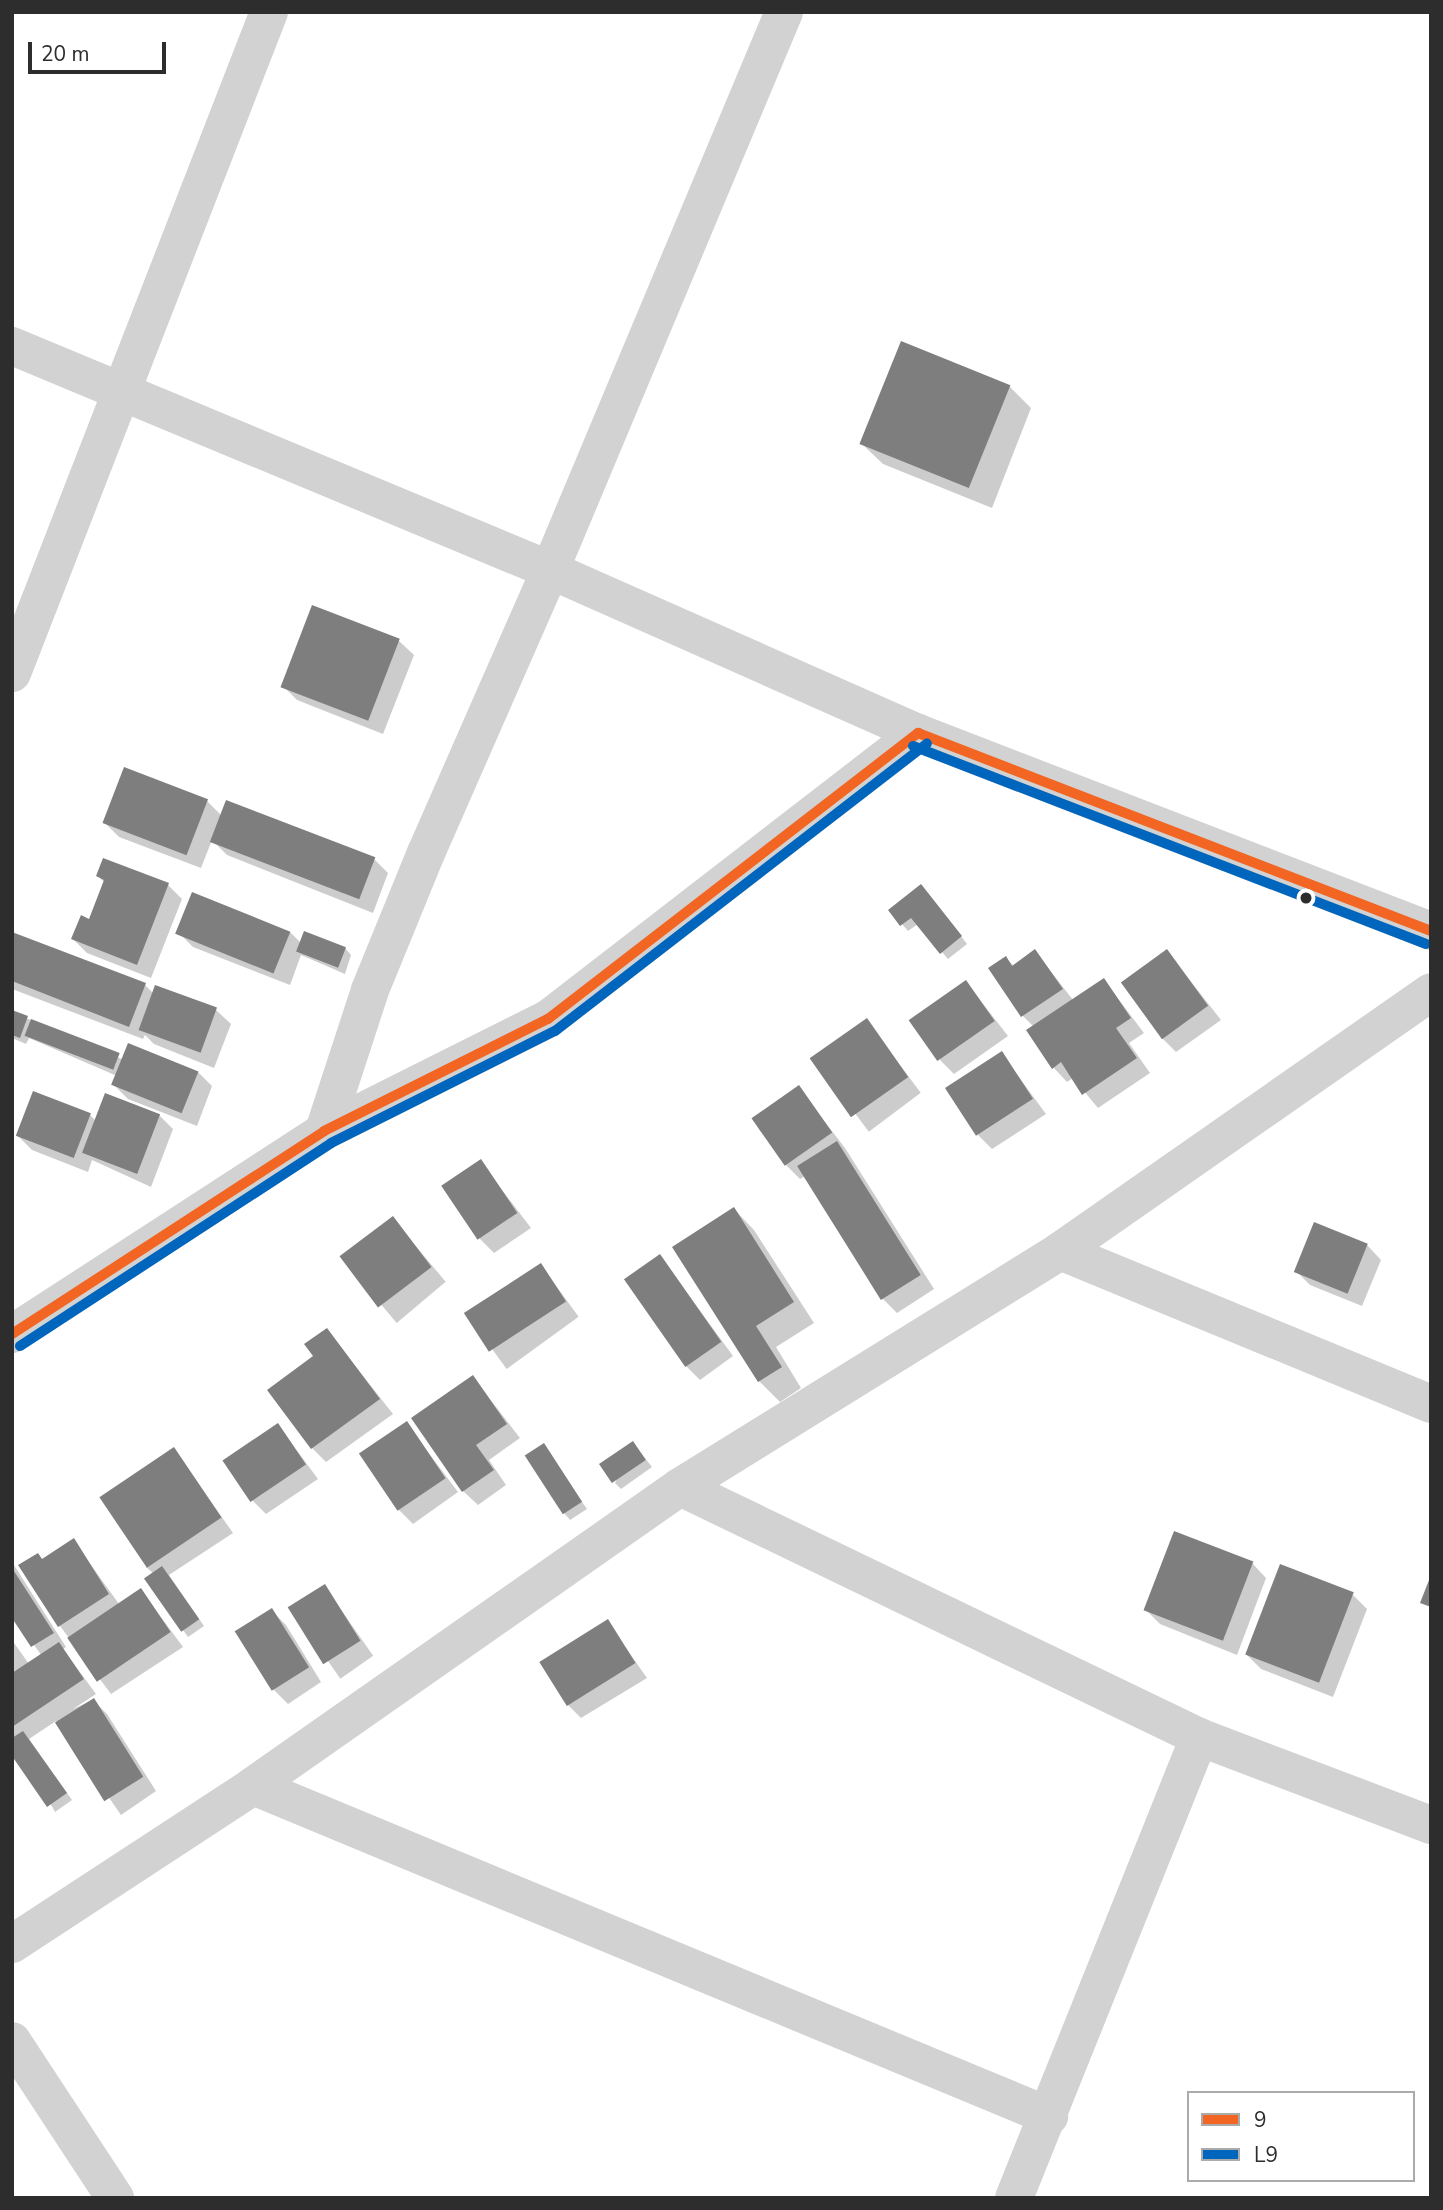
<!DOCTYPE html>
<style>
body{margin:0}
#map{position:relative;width:1443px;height:2210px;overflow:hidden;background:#fff;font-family:"Nunito Sans",sans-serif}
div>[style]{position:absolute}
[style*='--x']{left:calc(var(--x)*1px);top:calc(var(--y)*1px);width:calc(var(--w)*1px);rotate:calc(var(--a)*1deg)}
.shadow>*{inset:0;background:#0003;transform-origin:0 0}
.building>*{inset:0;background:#7e7e7e;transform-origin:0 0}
.minor>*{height:38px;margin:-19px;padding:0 19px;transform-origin:19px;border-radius:19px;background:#d2d2d2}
.bus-1>*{height:10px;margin:-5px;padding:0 5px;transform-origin:5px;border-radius:5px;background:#f26522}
.bus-2>*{height:10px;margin:-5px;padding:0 5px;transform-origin:5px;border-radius:5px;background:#0065bd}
.dots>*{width:19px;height:19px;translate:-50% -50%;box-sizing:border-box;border:4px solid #fff;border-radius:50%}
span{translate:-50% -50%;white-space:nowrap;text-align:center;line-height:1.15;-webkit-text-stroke:7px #fff;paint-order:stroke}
.frame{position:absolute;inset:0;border:14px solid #2d2d2d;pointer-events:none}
.legend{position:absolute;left:1187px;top:2091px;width:228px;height:91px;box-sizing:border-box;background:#fff;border:2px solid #ababab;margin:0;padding:9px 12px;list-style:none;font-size:21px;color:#2d2d2d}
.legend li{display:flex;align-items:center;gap:14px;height:35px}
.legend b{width:35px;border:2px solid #ababab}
.scale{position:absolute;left:28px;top:42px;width:138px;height:32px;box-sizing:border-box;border:4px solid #2d2d2d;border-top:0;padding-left:9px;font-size:21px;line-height:24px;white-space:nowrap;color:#2d2d2d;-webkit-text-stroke:5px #fff;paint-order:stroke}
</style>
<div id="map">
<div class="shadow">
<div style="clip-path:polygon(902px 343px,1010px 387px,1031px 408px,992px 508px,883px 464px,862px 444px)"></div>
<div style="clip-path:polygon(313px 607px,399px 641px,414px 655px,383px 734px,297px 700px,283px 686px)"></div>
<div style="clip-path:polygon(207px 801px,222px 816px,374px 859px,388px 873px,373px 913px,227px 855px,212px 840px,201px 868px,119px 837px,105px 823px)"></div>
<div style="clip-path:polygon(98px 876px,168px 885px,182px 899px,151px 978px,87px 953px,73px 939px,90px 921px,105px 883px)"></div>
<div style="clip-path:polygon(928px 893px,967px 944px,948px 959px,918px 924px,908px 931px,890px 910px)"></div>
<div style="clip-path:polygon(290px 932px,301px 943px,345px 948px,351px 955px,345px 974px,301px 955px,290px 985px,193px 947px,179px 933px)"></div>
<div style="clip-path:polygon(12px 933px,145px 985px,153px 993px,156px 987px,216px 1010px,231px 1024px,214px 1068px,154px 1044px,145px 1035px,143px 1039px,12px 989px)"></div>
<div style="clip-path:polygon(1035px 951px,1073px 1000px,1104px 980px,1144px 1033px,1129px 1043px,1150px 1073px,1098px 1108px,1073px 1078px,1067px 1082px,1053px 1067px,1034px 1027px,1023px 1016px,1006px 958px,1014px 966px)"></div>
<div style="clip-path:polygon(1167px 951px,1221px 1020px,1176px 1052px,1162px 1038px)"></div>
<div style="clip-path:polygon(966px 982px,1008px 1036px,954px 1074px,940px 1060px)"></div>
<div style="clip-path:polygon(12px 1012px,124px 1060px,198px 1072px,212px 1086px,197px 1126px,128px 1099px,114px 1085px,117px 1076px,29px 1038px,26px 1044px,12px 1038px)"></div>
<div style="left:866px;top:1020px;width:91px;height:65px;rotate:53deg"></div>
<div style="clip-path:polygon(1001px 1053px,1046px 1114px,992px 1149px,978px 1135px)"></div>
<div style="clip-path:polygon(798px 1087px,845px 1148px,934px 1289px,897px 1313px,883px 1299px,805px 1176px,800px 1179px,786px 1165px)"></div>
<div style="clip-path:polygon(90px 1115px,96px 1121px,159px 1115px,173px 1129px,151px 1187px,92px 1160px,88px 1172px,32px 1150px,18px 1136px)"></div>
<div style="clip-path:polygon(480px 1161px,531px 1228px,494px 1253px,480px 1239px)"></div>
<div style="clip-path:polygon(734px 1209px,754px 1230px,814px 1323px,776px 1347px,801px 1388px,780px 1402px,759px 1381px)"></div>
<div style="left:393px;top:1219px;width:82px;height:64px;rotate:50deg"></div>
<div style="clip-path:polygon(1367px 1245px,1381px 1260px,1362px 1306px,1310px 1285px,1296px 1271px)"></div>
<div style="clip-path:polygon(660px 1256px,733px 1356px,700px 1380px,686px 1366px)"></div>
<div style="left:541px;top:1265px;width:64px;height:89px;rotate:54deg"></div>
<div style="clip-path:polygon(327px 1330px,393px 1414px,326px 1462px,312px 1448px,316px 1356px)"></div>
<div style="clip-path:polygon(473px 1377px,520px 1438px,489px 1460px,506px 1485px,478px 1505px,463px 1491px)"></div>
<div style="clip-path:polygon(406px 1423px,458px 1492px,413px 1524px,399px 1510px)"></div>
<div style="clip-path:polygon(278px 1425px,318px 1479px,266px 1514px,252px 1500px)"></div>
<div style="clip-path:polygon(633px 1443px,652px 1467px,621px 1489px,615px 1483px)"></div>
<div style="clip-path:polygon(543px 1446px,587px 1509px,570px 1520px,564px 1513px)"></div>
<div style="clip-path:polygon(174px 1449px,233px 1533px,169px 1575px,204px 1626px,188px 1637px,147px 1579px,154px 1574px,146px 1567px)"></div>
<div style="clip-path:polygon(73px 1540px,119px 1604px,141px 1590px,183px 1647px,111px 1694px,60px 1626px,43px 1560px)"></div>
<div style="clip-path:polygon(12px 1562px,66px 1647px,63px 1649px,96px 1694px,73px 1709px,93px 1700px,107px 1714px,156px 1791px,121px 1815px,56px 1721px,29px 1739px,72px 1800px,55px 1812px,12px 1733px,12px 1640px,29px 1664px,42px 1656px,12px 1615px)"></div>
<div style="clip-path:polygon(1252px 1563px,1266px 1578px,1237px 1655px,1160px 1624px,1146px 1610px)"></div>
<div style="left:325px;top:1587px;width:84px;height:40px;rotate:55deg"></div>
<div style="clip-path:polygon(1353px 1595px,1367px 1609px,1333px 1697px,1261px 1669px,1247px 1655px)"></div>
<div style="clip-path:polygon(272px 1611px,286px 1625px,321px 1682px,288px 1704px,274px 1690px)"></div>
<div style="clip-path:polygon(607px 1621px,647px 1678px,581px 1718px,567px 1704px)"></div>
</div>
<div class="building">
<div style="left:901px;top:341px;width:118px;height:111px;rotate:22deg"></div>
<div style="left:312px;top:605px;width:94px;height:88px;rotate:21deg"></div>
<div style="left:124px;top:767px;width:90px;height:60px;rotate:21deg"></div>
<div style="left:226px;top:800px;width:160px;height:45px;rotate:21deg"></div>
<div style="clip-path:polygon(103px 858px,169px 883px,137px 965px,71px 939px,81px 915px,89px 919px,104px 880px,96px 876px)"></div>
<div style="clip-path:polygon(921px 884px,962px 936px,940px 954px,911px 918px,900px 926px,888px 910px)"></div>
<div style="left:192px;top:892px;width:106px;height:45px;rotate:22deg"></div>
<div style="left:304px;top:931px;width:45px;height:22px;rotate:21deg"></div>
<div style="clip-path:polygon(12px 932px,146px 983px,129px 1027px,12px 981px)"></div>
<div style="clip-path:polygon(1035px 949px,1063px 989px,1021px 1017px,988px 968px,1006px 956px,1012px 966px)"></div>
<div style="left:1167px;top:949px;width:70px;height:57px;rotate:54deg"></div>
<div style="clip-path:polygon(1104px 978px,1131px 1018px,1116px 1028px,1137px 1058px,1082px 1095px,1061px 1062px,1052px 1069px,1026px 1030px)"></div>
<div style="left:966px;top:980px;width:50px;height:70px;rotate:55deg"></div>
<div style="left:155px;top:985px;width:66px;height:48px;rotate:20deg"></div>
<div style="clip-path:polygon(12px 1010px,28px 1016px,20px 1038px,12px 1035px)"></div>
<div style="left:867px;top:1018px;width:72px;height:70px;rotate:55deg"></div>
<div style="left:31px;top:1019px;width:95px;height:18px;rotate:21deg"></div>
<div style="left:128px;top:1043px;width:76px;height:45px;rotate:22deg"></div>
<div style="left:1002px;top:1051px;width:57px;height:68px;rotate:57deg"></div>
<div style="left:799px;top:1085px;width:58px;height:58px;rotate:55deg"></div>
<div style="left:33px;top:1091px;width:62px;height:48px;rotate:21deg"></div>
<div style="left:105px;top:1093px;width:59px;height:64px;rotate:21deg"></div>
<div style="left:837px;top:1141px;width:158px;height:47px;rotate:58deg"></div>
<div style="left:481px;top:1159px;width:65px;height:48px;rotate:56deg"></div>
<div style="clip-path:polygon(734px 1207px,794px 1302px,756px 1326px,782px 1367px,758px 1382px,672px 1247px)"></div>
<div style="left:393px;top:1216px;width:64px;height:67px;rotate:53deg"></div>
<div style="left:1314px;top:1222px;width:58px;height:54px;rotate:22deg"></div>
<div style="left:660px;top:1254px;width:107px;height:44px;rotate:55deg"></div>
<div style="left:541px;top:1263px;width:46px;height:92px;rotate:57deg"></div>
<div style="clip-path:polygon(327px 1328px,380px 1399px,311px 1449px,267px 1390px,313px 1356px,304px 1344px)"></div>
<div style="clip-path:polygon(473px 1375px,507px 1424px,476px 1445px,494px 1470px,462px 1492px,411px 1418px)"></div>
<div style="left:407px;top:1421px;width:69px;height:58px;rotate:56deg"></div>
<div style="left:278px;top:1423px;width:50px;height:67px;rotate:56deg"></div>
<div style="left:633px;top:1441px;width:23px;height:41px;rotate:56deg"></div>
<div style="left:544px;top:1443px;width:70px;height:23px;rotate:57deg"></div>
<div style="left:174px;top:1447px;width:85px;height:90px;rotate:56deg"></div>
<div style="left:1174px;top:1531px;width:85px;height:85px;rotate:21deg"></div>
<div style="clip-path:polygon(74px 1538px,109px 1594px,58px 1627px,18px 1565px,38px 1553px,42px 1559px)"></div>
<div style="left:1280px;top:1564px;width:79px;height:97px;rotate:21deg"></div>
<div style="left:162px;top:1566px;width:65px;height:22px;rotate:55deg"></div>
<div style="clip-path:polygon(12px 1568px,54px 1633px,31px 1647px,12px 1618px)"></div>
<div style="clip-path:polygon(1431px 1575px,1431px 1607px,1420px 1603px)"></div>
<div style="left:325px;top:1584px;width:67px;height:44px;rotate:58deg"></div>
<div style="left:141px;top:1588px;width:53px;height:89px;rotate:56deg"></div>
<div style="left:272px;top:1608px;width:70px;height:44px;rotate:58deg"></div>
<div style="left:608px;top:1619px;width:52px;height:81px;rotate:58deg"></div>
<div style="clip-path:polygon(59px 1642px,84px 1679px,12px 1727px,12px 1673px)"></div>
<div style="left:94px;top:1698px;width:93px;height:46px;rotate:58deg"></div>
<div style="clip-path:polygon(23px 1731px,67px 1793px,47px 1807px,12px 1756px,12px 1738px)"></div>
</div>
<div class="minor">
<div style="--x:12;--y:346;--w:583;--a:22.6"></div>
<div style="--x:550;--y:570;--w:402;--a:23.9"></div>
<div style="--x:918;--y:733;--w:550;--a:21.1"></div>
<div style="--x:12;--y:673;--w:709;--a:-68.75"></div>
<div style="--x:324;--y:1131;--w:148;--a:-71.9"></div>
<div style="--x:370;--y:990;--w:148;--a:-67.8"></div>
<div style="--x:426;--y:853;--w:309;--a:-66.3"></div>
<div style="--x:550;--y:570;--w:605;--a:-67.25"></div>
<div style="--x:1060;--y:1251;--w:401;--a:22.4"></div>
<div style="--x:12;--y:1334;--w:372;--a:-33"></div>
<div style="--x:324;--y:1131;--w:250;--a:-26.6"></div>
<div style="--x:548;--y:1019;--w:468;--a:-37.7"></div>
<div style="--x:680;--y:1487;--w:576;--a:25.72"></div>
<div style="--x:1199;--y:1737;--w:248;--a:20.8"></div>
<div style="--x:253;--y:1786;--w:862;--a:22.52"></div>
<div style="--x:12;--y:1944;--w:288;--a:-33.2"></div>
<div style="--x:253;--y:1786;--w:521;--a:-35"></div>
<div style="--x:680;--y:1487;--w:447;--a:-31.8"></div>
<div style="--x:1060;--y:1251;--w:452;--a:-34.9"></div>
<div style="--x:12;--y:2041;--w:188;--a:56.7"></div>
<div style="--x:1014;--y:2198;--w:497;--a:-68.1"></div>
</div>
<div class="bus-1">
<div style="--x:918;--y:733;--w:550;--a:21.1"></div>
<div style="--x:12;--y:1334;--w:372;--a:-33"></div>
<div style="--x:324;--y:1131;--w:250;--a:-26.6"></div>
<div style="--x:548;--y:1019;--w:468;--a:-37.7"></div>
</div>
<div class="bus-2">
<div style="--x:913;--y:746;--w:550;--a:21.1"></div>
<div style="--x:20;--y:1346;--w:371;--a:-33.1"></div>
<div style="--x:331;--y:1143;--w:250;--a:-26.6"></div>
<div style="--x:555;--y:1031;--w:470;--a:-37.7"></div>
</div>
<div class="dots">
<div style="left:1306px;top:898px;background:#2d2d2d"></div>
</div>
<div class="frame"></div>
<ul class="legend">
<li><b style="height:9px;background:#f26522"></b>9</li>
<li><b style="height:9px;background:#0065bd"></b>L9</li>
</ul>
<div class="scale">20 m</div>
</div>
